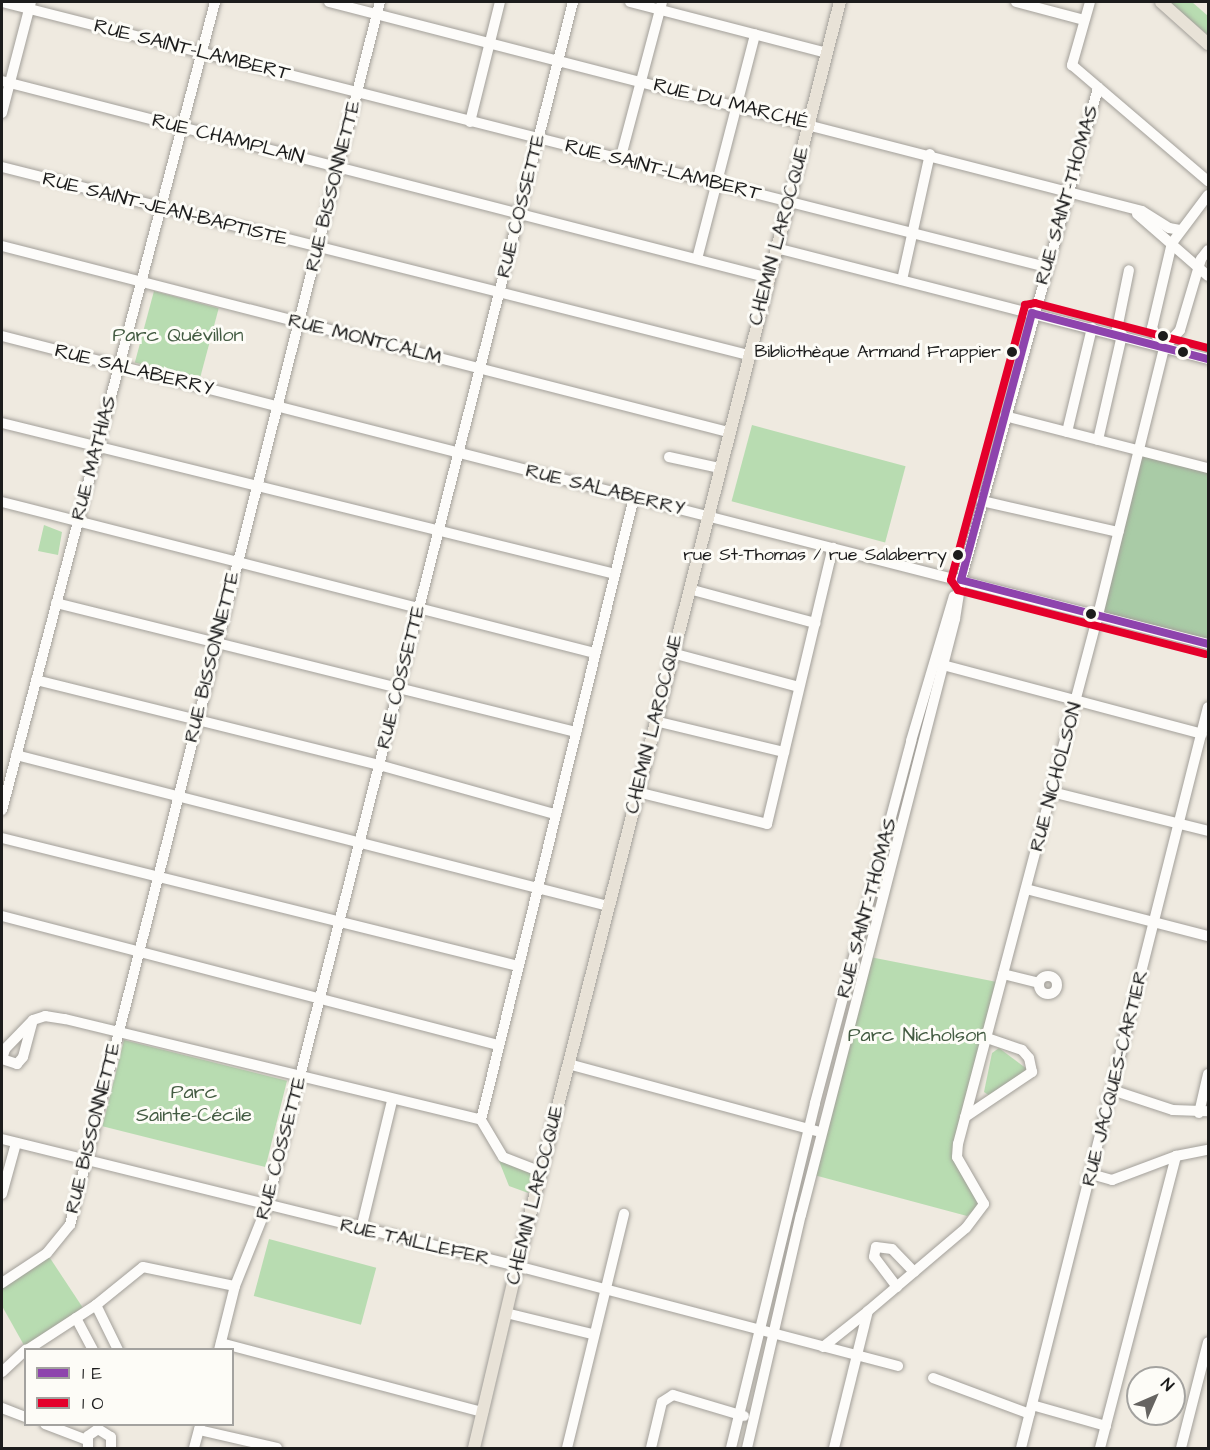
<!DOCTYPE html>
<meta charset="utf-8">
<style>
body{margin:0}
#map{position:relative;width:1210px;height:1450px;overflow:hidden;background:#efeae0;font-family:"Architects Daughter",sans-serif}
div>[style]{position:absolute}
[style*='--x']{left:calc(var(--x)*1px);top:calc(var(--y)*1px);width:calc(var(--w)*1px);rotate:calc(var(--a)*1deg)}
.green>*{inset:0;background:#b8dcb1;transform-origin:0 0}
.forest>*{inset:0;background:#a9cba6}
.roads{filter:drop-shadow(0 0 2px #a3a09a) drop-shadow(0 0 2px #a3a09a)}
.minor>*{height:10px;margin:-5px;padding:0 5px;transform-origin:5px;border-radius:5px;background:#fdfcfa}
.minor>.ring{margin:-5px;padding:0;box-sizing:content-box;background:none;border:10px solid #fdfcfa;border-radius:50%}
.major>*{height:12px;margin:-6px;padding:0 6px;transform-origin:6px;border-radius:6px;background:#e8e2d7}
.bus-1>*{height:8px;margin:-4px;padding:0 4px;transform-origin:4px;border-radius:4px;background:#8e44ad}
.bus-2>*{height:8px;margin:-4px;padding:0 4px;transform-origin:4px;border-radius:4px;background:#e4002b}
.dots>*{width:16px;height:16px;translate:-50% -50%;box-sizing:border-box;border:3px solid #fdfcf7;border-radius:50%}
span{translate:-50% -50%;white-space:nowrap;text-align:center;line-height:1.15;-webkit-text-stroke:6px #fdfcf7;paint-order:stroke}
.bus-label{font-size:18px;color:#1c1c1c}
.right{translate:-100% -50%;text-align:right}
.street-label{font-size:20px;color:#1c1c1c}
.park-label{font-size:20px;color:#435b42}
.frame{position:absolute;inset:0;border:3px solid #1c1c1c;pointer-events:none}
.legend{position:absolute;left:24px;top:1348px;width:210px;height:78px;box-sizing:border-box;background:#fdfcf7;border:2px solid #a3a29f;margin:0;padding:8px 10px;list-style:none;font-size:18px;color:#1c1c1c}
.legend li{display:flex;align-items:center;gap:12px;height:30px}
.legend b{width:30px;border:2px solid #a3a29f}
.north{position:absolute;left:1126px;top:1366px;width:60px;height:60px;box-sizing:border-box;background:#fdfcf7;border:2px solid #a3a29f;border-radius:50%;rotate:45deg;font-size:16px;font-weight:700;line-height:24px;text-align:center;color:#1c1c1c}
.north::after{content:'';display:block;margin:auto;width:21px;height:27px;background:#666461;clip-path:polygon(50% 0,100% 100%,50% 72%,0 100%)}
</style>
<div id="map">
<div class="green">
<div style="clip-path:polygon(1169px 2px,1192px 2px,1208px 16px,1208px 35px)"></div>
<div style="left:154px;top:291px;width:67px;height:74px;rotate:15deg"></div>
<div style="left:752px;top:425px;width:159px;height:79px;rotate:15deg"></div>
<div style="clip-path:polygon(44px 525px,62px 532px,58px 555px,38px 551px)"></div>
<div style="clip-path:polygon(870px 957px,997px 982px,953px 1153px,980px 1205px,967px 1216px,814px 1175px)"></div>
<div style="left:124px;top:1040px;width:168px;height:89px;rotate:14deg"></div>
<div style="clip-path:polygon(999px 1048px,1027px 1069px,990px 1096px,984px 1092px,992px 1053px)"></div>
<div style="clip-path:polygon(497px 1156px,536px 1173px,531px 1194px,509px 1186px)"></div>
<div style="left:269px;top:1239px;width:111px;height:59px;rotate:15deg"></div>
<div style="clip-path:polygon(48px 1255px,83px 1308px,25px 1347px,2px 1306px,2px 1285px)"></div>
</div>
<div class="forest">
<div style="clip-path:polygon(1139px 450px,1208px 468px,1208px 644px,1098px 615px)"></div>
</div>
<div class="roads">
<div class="minor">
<div style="--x:2;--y:2;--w:1077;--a:14.24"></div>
<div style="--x:329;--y:2;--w:839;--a:14.42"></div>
<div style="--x:1142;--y:211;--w:32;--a:32"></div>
<div style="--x:1169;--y:228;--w:11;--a:10"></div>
<div style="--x:630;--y:2;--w:203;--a:14.5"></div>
<div style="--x:1016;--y:2;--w:70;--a:14.8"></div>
<div style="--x:1090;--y:2;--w:66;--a:105.9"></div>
<div style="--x:1072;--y:65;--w:179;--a:40.5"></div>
<div style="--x:2;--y:81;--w:792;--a:14.4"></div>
<div style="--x:2;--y:113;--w:115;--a:-75.4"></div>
<div style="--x:470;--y:122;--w:124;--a:-76"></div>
<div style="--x:620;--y:160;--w:163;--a:-75.1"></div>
<div style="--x:2;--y:167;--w:769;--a:14.14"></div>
<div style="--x:1137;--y:214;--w:94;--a:41.1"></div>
<div style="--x:2;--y:246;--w:749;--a:14.37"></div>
<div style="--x:776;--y:248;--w:446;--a:14.4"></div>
<div style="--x:697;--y:259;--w:232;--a:-75.5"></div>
<div style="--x:902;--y:280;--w:129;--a:-77.5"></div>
<div style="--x:1116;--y:334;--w:65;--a:-78.5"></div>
<div style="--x:2;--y:336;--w:1245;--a:14.33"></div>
<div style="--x:1163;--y:347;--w:22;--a:-120"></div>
<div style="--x:1152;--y:328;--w:87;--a:-76.8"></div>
<div style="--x:1172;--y:243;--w:60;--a:-53.1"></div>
<div style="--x:1005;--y:416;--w:210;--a:14.4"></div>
<div style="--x:2;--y:423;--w:631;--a:13.84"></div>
<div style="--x:1067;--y:432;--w:107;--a:-76.5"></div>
<div style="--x:1098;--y:440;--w:108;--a:-77.1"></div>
<div style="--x:669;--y:457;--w:51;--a:12.4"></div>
<div style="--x:982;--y:501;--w:140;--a:12.8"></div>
<div style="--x:2;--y:502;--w:612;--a:14.29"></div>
<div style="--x:689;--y:589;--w:131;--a:15.1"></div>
<div style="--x:56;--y:603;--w:536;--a:13.93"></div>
<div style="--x:672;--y:653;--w:131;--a:15"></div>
<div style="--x:943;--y:665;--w:268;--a:14.9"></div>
<div style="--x:36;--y:680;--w:353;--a:13.9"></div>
<div style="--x:379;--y:765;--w:183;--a:15.6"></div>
<div style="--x:655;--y:721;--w:133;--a:13.5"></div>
<div style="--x:16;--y:755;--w:611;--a:14.31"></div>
<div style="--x:637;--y:792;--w:134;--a:13.8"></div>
<div style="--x:767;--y:824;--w:284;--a:-76.6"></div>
<div style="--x:1052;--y:792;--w:161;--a:14"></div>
<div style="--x:2;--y:810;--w:836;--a:-75.23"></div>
<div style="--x:2;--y:838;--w:532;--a:13.93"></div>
<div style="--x:1026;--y:889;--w:188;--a:14.5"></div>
<div style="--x:2;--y:916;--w:513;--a:14.58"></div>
<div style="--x:1003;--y:974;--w:37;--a:14"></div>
<div class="ring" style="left:1039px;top:976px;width:8px;height:8px"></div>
<div style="--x:2;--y:1059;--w:10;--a:-73"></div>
<div style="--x:5;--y:1049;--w:40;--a:-46"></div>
<div style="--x:33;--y:1020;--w:13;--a:-18"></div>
<div style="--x:45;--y:1016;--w:20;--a:9"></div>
<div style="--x:65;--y:1019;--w:428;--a:13.6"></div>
<div style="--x:481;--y:1120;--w:43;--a:59.3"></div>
<div style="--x:503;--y:1157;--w:41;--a:21.5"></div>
<div style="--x:2;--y:1059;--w:16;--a:18"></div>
<div style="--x:17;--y:1064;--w:9;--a:-49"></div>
<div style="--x:23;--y:1057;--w:38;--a:-75"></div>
<div style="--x:568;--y:1064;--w:258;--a:15.1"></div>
<div style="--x:1112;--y:1090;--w:64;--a:18.2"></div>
<div style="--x:1173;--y:1110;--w:35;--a:2"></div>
<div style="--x:1199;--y:1113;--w:40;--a:-77"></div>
<div style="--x:965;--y:1117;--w:81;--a:-33.9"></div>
<div style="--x:1032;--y:1072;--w:14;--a:-102"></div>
<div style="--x:1029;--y:1058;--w:11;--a:-131"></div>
<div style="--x:1022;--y:1050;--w:37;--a:-161"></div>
<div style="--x:481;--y:1120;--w:642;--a:-76.2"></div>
<div style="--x:2;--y:1139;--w:530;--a:13.85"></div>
<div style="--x:517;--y:1266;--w:394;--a:14.7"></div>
<div style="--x:1091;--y:1174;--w:22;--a:16"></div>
<div style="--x:1112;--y:1180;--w:68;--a:-20.6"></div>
<div style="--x:1176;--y:1156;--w:33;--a:-11"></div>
<div style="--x:2;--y:1194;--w:53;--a:-74.6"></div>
<div style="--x:361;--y:1229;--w:132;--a:-76.4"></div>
<div style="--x:2;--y:1283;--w:54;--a:-33.7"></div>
<div style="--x:47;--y:1253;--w:36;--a:-51"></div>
<div style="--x:70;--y:1225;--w:1262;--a:-75.78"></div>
<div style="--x:897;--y:1287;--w:38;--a:-127"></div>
<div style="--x:874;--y:1257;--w:10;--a:-79"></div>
<div style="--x:876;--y:1247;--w:16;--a:7"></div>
<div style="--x:892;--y:1249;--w:32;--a:46"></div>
<div style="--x:96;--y:1305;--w:50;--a:63.9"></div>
<div style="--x:506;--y:1313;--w:89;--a:13.7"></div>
<div style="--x:76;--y:1318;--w:36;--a:62"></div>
<div style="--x:221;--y:1343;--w:271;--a:14.8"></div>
<div style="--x:823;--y:1347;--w:56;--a:-38.5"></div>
<div style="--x:27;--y:1350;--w:82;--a:-33.1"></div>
<div style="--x:96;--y:1305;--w:60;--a:-39"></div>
<div style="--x:143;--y:1267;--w:94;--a:11.7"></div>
<div style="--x:219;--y:1350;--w:66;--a:-76"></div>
<div style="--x:235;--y:1286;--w:86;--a:-68.2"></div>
<div style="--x:267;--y:1206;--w:1242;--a:-75.74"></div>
<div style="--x:2;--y:1372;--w:33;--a:-43"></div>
<div style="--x:933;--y:1378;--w:103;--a:20.4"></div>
<div style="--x:1032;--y:1405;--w:77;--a:15.8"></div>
<div style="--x:2;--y:1408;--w:26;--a:21"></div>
<div style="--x:45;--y:1424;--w:45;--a:20.9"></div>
<div style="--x:199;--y:1430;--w:80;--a:13"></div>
<div style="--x:88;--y:1448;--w:12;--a:-90"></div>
<div style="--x:88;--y:1436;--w:12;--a:-35"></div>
<div style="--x:98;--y:1429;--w:15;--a:32"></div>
<div style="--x:111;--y:1437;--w:11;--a:90"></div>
<div style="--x:194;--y:1448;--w:23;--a:-75"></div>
<div style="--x:567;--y:1448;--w:241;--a:-76.3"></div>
<div style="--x:651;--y:1448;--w:47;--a:-76.6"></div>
<div style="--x:662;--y:1402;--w:13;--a:-32"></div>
<div style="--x:673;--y:1395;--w:74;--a:16.5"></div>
<div style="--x:731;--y:1448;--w:355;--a:-76.3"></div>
<div style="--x:815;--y:1103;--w:375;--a:-75.1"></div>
<div style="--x:911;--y:741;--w:151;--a:-73.5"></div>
<div style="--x:747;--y:1448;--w:239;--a:-77"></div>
<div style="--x:801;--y:1215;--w:616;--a:-75.51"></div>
<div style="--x:955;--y:619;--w:39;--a:-81"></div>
<div style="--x:961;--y:580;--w:511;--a:-74.44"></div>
<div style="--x:834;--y:1448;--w:141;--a:-76.1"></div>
<div style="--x:868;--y:1311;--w:128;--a:-40.3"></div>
<div style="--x:966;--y:1228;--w:30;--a:-53"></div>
<div style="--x:984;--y:1204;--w:54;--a:-119.9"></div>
<div style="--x:957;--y:1157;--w:13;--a:-86"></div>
<div style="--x:958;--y:1144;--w:547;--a:-75.18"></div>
<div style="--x:1098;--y:615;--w:275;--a:-76.1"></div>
<div style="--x:1164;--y:348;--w:24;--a:-48"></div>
<div style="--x:1180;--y:330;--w:74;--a:-73.5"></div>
<div style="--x:1201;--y:259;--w:11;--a:-52"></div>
<div style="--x:1021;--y:1448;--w:764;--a:-75.84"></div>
<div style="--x:1100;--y:1448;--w:302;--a:-75.4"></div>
<div style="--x:1181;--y:1448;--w:109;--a:-75.7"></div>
</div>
<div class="major">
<div style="--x:1161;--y:2;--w:63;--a:41.8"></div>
<div style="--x:474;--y:1448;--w:187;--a:-76.7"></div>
<div style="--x:517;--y:1266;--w:1305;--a:-75.67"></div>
</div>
</div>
<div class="bus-1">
<div style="--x:1208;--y:359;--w:182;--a:-165.4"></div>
<div style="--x:1032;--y:313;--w:276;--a:104.9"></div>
<div style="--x:961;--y:580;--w:255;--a:14.5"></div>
</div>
<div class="bus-2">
<div style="--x:1205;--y:654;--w:255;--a:-165.5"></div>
<div style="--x:958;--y:590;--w:12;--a:-125"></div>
<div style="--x:951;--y:580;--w:285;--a:-74.9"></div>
<div style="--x:1025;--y:305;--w:10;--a:-11"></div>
<div style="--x:1035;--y:303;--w:179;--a:14.6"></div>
</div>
<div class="dots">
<div style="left:1163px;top:336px;background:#1c1c1c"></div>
<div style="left:1012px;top:352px;background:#1c1c1c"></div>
<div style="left:1183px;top:352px;background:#1c1c1c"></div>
<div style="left:958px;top:555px;background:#1c1c1c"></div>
<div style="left:1091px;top:614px;background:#1c1c1c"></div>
</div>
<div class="bus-label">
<span class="right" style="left:1001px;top:352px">Bibliothèque Armand Frappier</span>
<span class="right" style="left:947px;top:555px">rue St-Thomas / rue Salaberry</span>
</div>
<div class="street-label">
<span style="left:192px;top:50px;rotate:14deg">RUE SAINT-LAMBERT</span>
<span style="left:731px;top:104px;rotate:14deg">RUE DU MARCHÉ</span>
<span style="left:228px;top:139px;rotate:14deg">RUE CHAMPLAIN</span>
<span style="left:663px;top:170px;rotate:14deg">RUE SAINT-LAMBERT</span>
<span style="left:333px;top:186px;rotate:-76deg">RUE BISSONNETTE</span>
<span style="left:1067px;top:195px;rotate:-74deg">RUE SAINT-THOMAS</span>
<span style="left:521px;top:206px;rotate:-76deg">RUE COSSETTE</span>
<span style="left:165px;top:209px;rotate:14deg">RUE SAINT-JEAN-BAPTISTE</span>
<span style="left:779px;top:236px;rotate:-75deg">CHEMIN LAROCQUE</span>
<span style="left:365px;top:339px;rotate:14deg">RUE MONTCALM</span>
<span style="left:134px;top:370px;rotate:14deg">RUE SALABERRY</span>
<span style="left:94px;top:458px;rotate:-75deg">RUE MATHIAS</span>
<span style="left:605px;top:490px;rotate:14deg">RUE SALABERRY</span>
<span style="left:212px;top:657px;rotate:-76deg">RUE BISSONNETTE</span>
<span style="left:401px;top:677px;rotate:-76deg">RUE COSSETTE</span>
<span style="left:654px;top:724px;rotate:-76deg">CHEMIN LAROCQUE</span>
<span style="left:1056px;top:777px;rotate:-75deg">RUE NICHOLSON</span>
<span style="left:867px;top:908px;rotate:-75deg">RUE SAINT-THOMAS</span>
<span style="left:1115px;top:1078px;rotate:-76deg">RUE JACQUES-CARTIER</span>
<span style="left:93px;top:1128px;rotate:-76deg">RUE BISSONNETTE</span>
<span style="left:281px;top:1148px;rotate:-75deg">RUE COSSETTE</span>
<span style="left:535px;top:1195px;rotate:-76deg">CHEMIN LAROCQUE</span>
<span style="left:415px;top:1242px;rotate:13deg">RUE TAILLEFER</span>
</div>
<div class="park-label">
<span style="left:178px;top:335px">Parc Quévillon</span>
<span style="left:917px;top:1035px">Parc Nicholson</span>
<span style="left:194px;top:1104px">Parc<br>Sainte-Cécile</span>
</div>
<div class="frame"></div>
<ul class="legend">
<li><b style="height:8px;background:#8e44ad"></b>1 E</li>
<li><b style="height:8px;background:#e4002b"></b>1 O</li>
</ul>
<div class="north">N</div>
</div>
